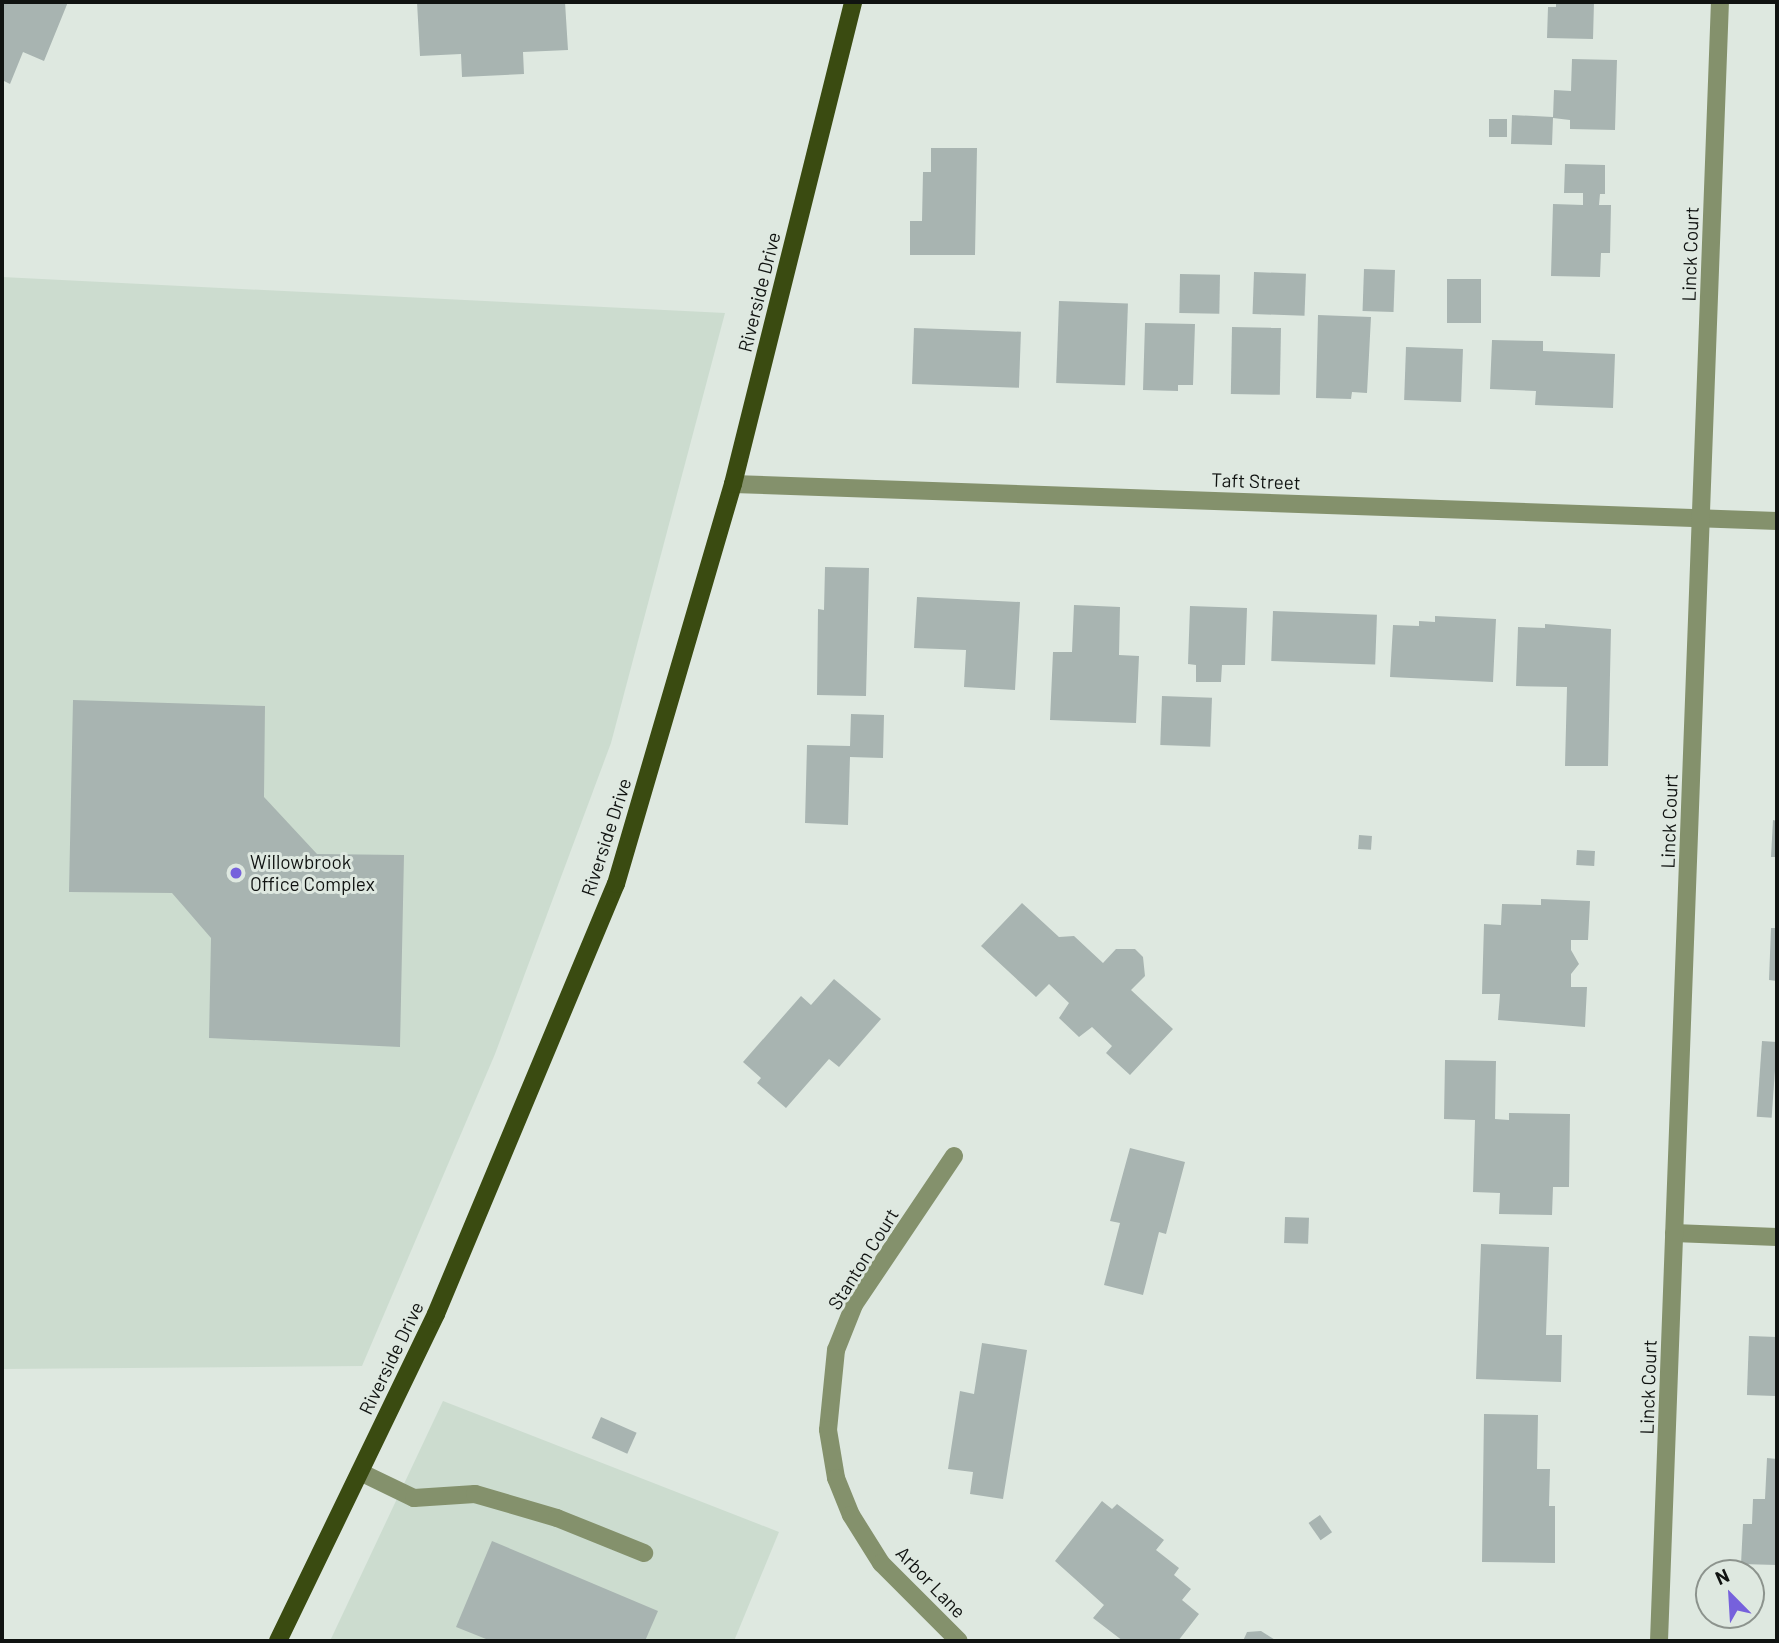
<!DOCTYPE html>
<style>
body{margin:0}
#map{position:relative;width:1779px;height:1643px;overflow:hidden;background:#dee8e0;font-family:Barlow,sans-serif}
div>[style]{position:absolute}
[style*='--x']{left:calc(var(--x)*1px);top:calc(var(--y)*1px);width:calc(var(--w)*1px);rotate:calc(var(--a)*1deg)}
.built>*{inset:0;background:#ccdccf}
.building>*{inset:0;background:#a8b4b1;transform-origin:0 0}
.service>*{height:18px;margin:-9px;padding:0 9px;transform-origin:9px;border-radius:9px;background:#84916c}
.minor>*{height:18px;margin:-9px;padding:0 9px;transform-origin:9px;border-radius:9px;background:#84916c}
.primary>*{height:18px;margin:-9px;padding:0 9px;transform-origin:9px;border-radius:9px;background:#3a4b11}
.dots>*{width:19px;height:19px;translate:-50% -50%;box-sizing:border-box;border:4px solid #dee8e0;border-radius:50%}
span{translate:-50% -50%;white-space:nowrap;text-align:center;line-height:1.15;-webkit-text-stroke:6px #dee8e0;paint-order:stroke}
.street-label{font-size:19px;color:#101311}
.poi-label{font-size:19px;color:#101311}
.left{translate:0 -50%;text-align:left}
.frame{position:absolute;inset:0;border:4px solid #101311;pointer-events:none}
.north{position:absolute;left:1695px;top:1559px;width:70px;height:70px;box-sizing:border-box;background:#dee8e0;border:2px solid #8c938d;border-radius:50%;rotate:336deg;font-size:19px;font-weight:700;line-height:28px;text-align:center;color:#101311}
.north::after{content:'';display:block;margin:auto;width:24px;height:32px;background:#7661dc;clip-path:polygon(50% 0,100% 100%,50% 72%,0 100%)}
</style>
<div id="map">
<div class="built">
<div style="clip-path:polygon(2px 277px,725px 313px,611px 743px,495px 1054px,362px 1366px,2px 1369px)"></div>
<div style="clip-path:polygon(443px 1401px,779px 1532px,734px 1641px,330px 1641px)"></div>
</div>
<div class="building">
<div style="clip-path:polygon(2px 2px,68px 2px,44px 61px,23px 52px,10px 84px,2px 80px)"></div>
<div style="clip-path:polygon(417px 2px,565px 2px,568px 50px,523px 52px,524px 74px,462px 77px,461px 54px,420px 56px)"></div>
<div style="clip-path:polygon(1556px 2px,1594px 2px,1593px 39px,1547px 38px,1548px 7px,1556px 7px)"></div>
<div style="clip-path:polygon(1572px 59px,1617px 60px,1615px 130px,1570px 129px,1570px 120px,1553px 118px,1552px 145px,1511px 144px,1512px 115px,1553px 117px,1554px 90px,1571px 91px)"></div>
<div style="left:1489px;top:119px;width:18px;height:18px"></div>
<div style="clip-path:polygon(931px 148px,977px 148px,975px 255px,910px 255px,910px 221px,922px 221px,923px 172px,931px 172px)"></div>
<div style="clip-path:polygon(1565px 164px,1605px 165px,1605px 194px,1600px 194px,1599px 205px,1611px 205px,1610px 253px,1601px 253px,1600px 277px,1551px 276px,1553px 204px,1583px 205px,1583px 193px,1564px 193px)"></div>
<div style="left:1364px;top:269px;width:31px;height:42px;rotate:2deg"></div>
<div style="left:1254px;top:272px;width:52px;height:42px;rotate:2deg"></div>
<div style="left:1180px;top:274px;width:40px;height:39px;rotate:1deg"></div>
<div style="left:1447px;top:279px;width:34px;height:44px"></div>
<div style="left:1059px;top:301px;width:69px;height:82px;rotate:2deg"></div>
<div style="clip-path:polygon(1318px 315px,1371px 317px,1367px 393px,1352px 392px,1351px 399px,1316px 398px)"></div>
<div style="clip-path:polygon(1145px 323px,1195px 324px,1193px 385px,1178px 385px,1178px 391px,1143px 390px)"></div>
<div style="left:1232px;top:327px;width:49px;height:67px;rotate:1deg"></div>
<div style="left:914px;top:328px;width:107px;height:56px;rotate:2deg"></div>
<div style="clip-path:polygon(1492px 340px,1543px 341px,1543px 351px,1615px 354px,1613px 408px,1535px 405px,1536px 391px,1490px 389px)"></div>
<div style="left:1406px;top:347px;width:57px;height:53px;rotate:2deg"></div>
<div style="clip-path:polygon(825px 567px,869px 568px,866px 696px,817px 695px,818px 609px,824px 610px)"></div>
<div style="clip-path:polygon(917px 597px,1020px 602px,1015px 690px,964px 687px,966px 650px,914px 648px)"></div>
<div style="clip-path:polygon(1074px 605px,1120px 607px,1119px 655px,1139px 656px,1136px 723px,1050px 720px,1053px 652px,1072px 652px)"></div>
<div style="clip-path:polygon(1190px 606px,1247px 608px,1245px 665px,1222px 665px,1221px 682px,1196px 682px,1196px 665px,1188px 664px)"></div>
<div style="left:1273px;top:611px;width:104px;height:50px;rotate:2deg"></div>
<div style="clip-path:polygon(1435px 616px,1496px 619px,1493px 682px,1390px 677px,1393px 625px,1419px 626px,1419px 621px,1435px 622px)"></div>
<div style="clip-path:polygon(1545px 624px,1611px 629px,1608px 766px,1565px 766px,1567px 687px,1516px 686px,1518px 627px,1545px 628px)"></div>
<div style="left:1162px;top:696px;width:50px;height:49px;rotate:2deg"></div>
<div style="clip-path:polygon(73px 700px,265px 706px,264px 797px,317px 854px,404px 855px,400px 1047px,209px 1038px,211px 938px,172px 893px,69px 892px)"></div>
<div style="clip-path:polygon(851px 714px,884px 715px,883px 758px,850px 757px,848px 825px,805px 823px,807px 745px,850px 746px)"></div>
<div style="clip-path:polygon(1773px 820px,1777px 821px,1777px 857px,1771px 857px)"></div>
<div style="left:1359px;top:835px;width:13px;height:14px;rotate:4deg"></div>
<div style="left:1577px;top:850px;width:18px;height:15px;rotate:3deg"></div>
<div style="clip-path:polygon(1541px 899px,1590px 901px,1588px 940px,1571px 940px,1571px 950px,1579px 964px,1571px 974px,1571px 987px,1587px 987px,1585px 1027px,1498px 1020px,1500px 994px,1482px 994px,1484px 924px,1501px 925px,1502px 904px,1541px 905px)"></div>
<div style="clip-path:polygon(1022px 903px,1059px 937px,1074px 936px,1103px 963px,1116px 949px,1135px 949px,1143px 957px,1145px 976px,1131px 990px,1173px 1029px,1130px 1075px,1106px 1053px,1112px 1046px,1092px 1027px,1079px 1037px,1059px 1018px,1069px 1003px,1049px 984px,1036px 997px,981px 946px)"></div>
<div style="clip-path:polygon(1771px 928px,1777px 928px,1777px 981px,1769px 980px)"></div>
<div style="clip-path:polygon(834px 979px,881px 1019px,839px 1067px,829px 1059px,786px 1108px,757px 1083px,761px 1078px,743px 1062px,801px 996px,811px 1005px)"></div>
<div style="left:1762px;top:1041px;width:15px;height:76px;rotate:4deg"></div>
<div style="clip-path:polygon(1445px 1060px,1496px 1061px,1495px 1119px,1509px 1120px,1509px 1113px,1570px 1114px,1569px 1187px,1553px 1187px,1552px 1215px,1499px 1214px,1500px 1193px,1473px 1192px,1475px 1120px,1444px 1119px)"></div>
<div style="clip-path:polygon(1130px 1148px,1185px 1162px,1166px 1234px,1159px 1232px,1143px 1295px,1104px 1285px,1120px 1223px,1110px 1221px)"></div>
<div style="left:1285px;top:1217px;width:24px;height:26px;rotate:2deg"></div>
<div style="clip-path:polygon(1481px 1244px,1549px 1247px,1546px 1335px,1562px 1335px,1561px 1382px,1476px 1379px)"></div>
<div style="left:1749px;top:1336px;width:28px;height:59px;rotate:2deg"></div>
<div style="clip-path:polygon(982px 1343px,1027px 1350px,1003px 1499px,970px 1494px,973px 1472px,948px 1469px,960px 1391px,974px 1394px)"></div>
<div style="clip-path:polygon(1484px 1414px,1538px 1415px,1537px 1469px,1550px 1469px,1549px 1506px,1555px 1506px,1555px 1563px,1482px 1562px)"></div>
<div style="left:601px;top:1417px;width:39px;height:23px;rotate:24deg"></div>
<div style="clip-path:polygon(1767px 1458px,1777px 1459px,1777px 1565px,1741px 1564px,1743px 1524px,1752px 1524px,1753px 1499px,1765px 1499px)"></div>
<div style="clip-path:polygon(1102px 1501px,1112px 1509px,1117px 1504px,1164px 1540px,1156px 1550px,1179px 1568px,1174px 1575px,1191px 1589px,1182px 1600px,1199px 1614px,1178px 1641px,1123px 1641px,1093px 1618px,1104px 1605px,1055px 1561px)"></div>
<div style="left:1320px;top:1515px;width:21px;height:14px;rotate:55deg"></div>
<div style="clip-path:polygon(492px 1541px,658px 1611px,645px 1641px,491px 1641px,456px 1627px)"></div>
<div style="clip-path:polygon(1261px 1631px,1277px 1641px,1243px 1641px,1247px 1632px)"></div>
</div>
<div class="service">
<div style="--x:360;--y:1472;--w:60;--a:25.7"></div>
<div style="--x:414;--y:1498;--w:61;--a:-3.8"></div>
<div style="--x:475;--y:1494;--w:85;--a:16.3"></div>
<div style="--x:557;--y:1518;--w:94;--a:21.9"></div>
</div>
<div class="minor">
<div style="--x:733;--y:484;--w:1045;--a:2.03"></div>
<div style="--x:954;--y:1156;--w:179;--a:123.9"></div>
<div style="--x:854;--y:1305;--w:48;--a:111.8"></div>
<div style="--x:836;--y:1350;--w:80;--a:95.7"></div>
<div style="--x:828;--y:1430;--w:49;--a:80.5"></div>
<div style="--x:836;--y:1478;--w:40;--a:68"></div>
<div style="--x:851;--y:1515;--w:57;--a:58"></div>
<div style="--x:881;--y:1563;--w:110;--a:45"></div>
<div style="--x:1674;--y:1233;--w:103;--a:2.2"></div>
<div style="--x:1659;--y:1641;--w:1640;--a:-87.87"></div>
</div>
<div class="primary">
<div style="--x:278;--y:1641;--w:363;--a:-64.2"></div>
<div style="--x:436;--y:1314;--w:466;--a:-67.3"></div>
<div style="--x:616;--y:884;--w:417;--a:-73.7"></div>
<div style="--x:733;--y:484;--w:497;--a:-76"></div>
</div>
<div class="dots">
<div style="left:236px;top:873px;background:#7661dc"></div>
</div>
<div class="street-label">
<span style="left:1690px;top:254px;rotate:-88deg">Linck Court</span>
<span style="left:759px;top:292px;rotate:-76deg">Riverside Drive</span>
<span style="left:1256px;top:481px;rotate:2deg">Taft Street</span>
<span style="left:1669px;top:821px;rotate:-88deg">Linck Court</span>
<span style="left:606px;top:837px;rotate:-72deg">Riverside Drive</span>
<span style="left:863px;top:1259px;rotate:-58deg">Stanton Court</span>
<span style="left:391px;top:1358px;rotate:-64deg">Riverside Drive</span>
<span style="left:1648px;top:1387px;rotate:-88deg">Linck Court</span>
<span style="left:931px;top:1582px;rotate:46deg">Arbor Lane</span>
</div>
<div class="poi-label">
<span class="left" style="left:250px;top:873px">Willowbrook<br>Office Complex</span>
</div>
<div class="frame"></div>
<div class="north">N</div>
</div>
